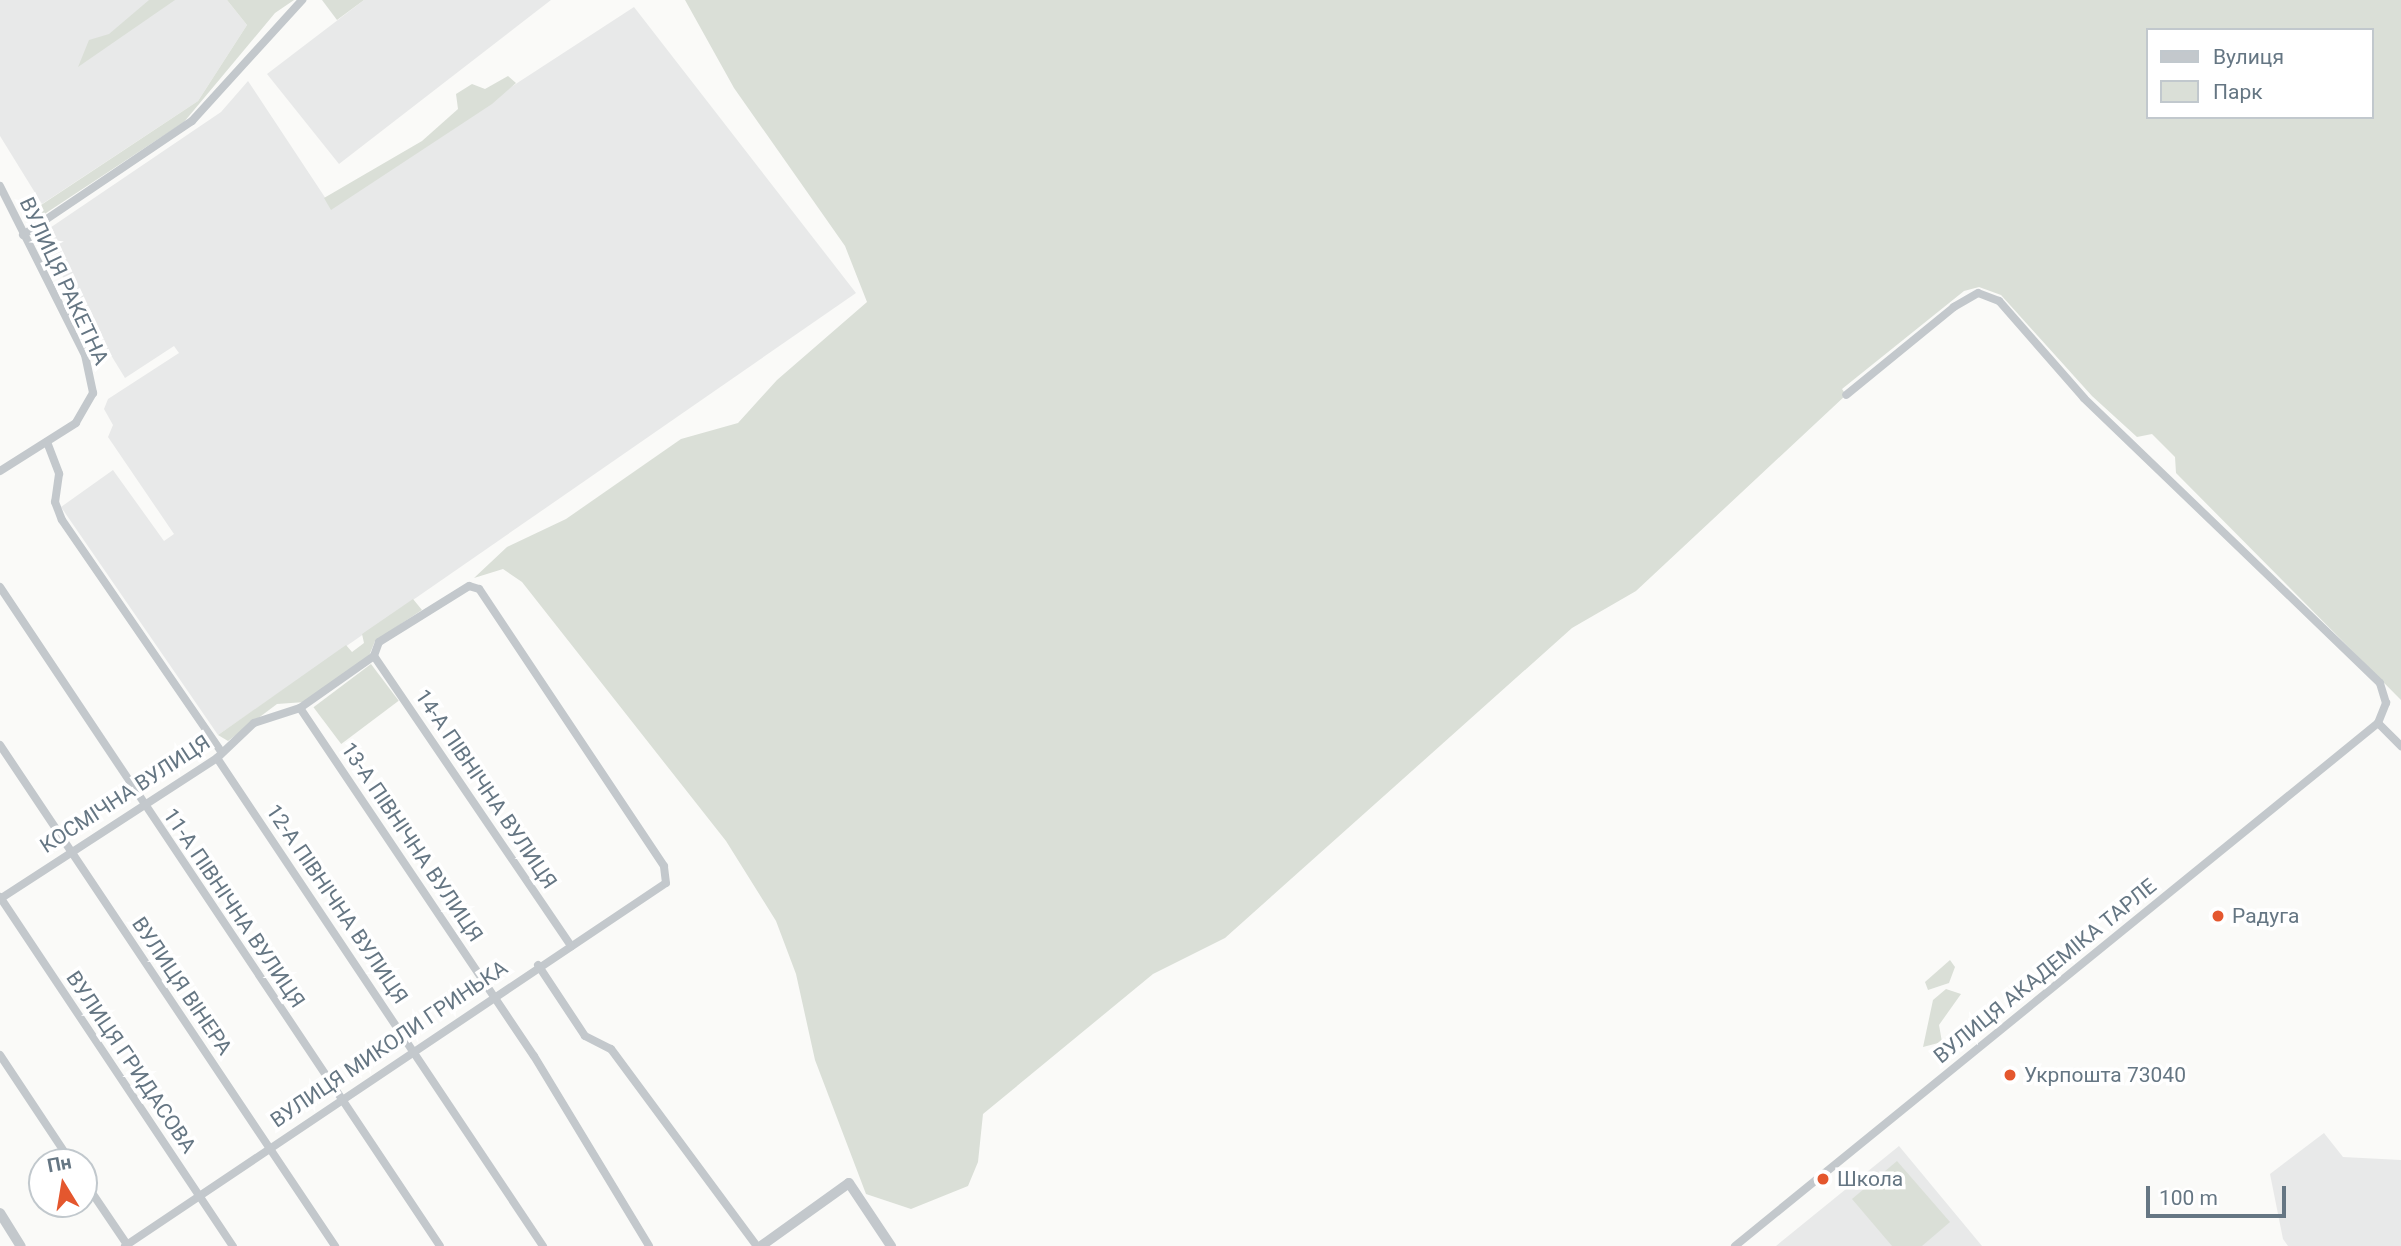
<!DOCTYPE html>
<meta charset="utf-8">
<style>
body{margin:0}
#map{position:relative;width:2401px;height:1246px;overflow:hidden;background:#fafaf8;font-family:Roboto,sans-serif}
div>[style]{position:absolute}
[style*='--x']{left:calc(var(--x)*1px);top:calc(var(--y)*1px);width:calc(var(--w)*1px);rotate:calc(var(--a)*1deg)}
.built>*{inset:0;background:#e8e9e9}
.green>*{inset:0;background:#dadfd7;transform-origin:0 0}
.minor>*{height:8px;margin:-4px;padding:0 4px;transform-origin:4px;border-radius:4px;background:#c3c8cc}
.tertiary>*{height:10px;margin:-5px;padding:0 5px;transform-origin:5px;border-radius:5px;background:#c3c8cc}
.dots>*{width:19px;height:19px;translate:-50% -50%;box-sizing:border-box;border:4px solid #fff;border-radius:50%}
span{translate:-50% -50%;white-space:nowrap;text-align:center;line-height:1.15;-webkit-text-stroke:7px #fff;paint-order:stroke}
.street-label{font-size:21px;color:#657683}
.poi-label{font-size:21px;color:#657683}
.left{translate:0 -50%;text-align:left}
.legend{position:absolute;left:2146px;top:28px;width:228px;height:91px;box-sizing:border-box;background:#fff;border:2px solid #c1c8cd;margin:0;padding:9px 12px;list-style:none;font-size:21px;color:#657683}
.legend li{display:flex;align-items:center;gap:14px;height:35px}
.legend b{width:35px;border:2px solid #c1c8cd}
.north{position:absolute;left:28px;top:1148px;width:70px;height:70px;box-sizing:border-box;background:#fff;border:2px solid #c1c8cd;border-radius:50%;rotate:349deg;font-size:19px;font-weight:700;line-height:28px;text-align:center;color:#657683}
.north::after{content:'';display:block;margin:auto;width:24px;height:32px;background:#e4572e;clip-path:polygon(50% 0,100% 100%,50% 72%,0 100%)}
.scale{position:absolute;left:2146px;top:1186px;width:140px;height:32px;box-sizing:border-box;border:4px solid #657683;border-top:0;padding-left:9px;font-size:21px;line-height:24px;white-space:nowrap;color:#657683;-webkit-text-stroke:5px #fff;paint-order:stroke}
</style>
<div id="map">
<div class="built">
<div style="clip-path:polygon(0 0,227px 0,247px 25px,198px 101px,42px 204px,0 136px)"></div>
<div style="clip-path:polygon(364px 0,551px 0,339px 164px,267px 74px)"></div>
<div style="clip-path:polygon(634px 7px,856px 293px,218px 735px,61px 507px,113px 470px,164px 541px,174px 534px,108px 437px,113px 425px,104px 409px,108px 399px,179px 353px,174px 346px,125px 378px,38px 236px,221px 112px,248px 81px,330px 205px)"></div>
<div style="clip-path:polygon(2324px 1133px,2343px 1157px,2401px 1160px,2401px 1246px,2288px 1246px,2283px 1239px,2270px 1174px)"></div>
<div style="clip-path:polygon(1899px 1146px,1982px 1246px,1776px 1246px)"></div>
</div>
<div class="green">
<div style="clip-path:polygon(149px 0,175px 0,78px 67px,89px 40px,109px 34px)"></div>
<div style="clip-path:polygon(227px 0,294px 0,275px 13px,184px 122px,37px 219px,32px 211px,198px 101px,247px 25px)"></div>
<div style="clip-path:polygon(322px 0,364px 0,337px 20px)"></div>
<div style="clip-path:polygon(evenodd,685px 0,2401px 0,2401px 700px,2176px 473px,2175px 457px,2152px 434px,2137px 437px,2092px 396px,2001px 295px,1979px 287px,1964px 291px,1842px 389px,1846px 395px,1636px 591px,1572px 628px,1225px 938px,1153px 974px,983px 1114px,978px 1162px,968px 1186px,911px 1209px,866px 1194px,815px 1060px,796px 974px,776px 921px,726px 841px,522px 582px,503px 569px,474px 578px,507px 547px,566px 519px,681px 439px,738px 423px,777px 380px,867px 302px,845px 246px,734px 88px,685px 0,2147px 30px,2371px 30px,2371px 117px,2147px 117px,2147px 30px)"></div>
<div style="clip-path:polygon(508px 76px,516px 83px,492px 104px,331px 210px,324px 198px,422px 141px,458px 109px,456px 94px,472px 84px,485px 89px)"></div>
<div style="clip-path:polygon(413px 599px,422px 610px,375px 641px,369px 656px,305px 702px,277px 704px,228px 741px,218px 735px,346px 645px,352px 652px,364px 643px,362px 634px)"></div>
<div style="left:371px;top:664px;width:46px;height:72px;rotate:53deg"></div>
<div style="clip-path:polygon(1950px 960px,1955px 967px,1949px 983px,1928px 990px,1925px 982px)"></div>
<div style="clip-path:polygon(1946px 989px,1961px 994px,1939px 1025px,1942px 1042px,1923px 1047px,1933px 1000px)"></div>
<div style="clip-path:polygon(1897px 1161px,1950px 1222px,1922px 1246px,1892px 1246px,1852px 1199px)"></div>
</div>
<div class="minor">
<div style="--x:0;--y:186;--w:189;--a:63.3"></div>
<div style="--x:85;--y:355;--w:39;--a:78"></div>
<div style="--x:93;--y:393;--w:34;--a:120"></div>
<div style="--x:76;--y:423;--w:90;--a:147.7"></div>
<div style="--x:23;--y:235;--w:204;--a:-34"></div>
<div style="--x:192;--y:121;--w:164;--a:-47.7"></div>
<div style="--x:47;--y:442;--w:34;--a:69"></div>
<div style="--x:59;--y:474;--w:28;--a:98"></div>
<div style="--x:55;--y:502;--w:19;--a:69"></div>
<div style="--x:62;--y:520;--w:280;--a:55.5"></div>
<div style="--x:0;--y:587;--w:792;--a:56.27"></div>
<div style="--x:300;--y:708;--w:419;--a:56.1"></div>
<div style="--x:534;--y:1056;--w:222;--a:58.8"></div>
<div style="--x:2378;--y:723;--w:33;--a:45"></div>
<div style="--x:0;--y:745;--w:603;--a:56.23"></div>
<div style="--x:217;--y:758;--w:587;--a:56.26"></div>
<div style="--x:0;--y:897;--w:420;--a:56.3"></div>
<div style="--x:0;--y:899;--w:259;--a:-33"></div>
<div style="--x:217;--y:758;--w:51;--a:-43.4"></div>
<div style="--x:254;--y:723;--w:48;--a:-18.1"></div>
<div style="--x:300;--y:708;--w:90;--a:-35.1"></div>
<div style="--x:538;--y:965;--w:85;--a:56.5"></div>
<div style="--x:585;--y:1036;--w:29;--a:27"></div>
<div style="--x:611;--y:1049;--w:245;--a:53.5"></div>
<div style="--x:0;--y:1055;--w:128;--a:56.4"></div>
<div style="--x:84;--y:1181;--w:78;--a:55.9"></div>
<div style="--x:125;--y:1246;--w:651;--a:-33.86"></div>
<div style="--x:666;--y:883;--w:17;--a:-97"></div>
<div style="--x:664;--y:866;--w:333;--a:-123.7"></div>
<div style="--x:479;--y:589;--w:10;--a:-163"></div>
<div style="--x:469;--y:586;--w:106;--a:148.1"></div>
<div style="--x:379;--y:642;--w:15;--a:110"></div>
<div style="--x:374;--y:656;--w:351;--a:55.8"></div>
<div style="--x:1735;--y:1246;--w:829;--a:-39.12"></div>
<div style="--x:2378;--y:723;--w:22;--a:-68"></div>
<div style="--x:2386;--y:703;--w:21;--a:-107"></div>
<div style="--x:2380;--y:683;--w:411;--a:-136.1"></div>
<div style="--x:2084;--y:398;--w:129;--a:-131.2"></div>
<div style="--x:1999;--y:301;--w:22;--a:-159"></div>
<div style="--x:1978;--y:293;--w:28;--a:150"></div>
<div style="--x:1954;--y:307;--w:139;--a:140.8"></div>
</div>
<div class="tertiary">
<div style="--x:0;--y:1213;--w:39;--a:58"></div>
<div style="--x:761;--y:1246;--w:108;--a:-35.6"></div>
<div style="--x:849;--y:1183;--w:76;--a:56.3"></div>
</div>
<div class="dots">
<div style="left:2218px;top:916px;background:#e4572e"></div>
<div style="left:2010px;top:1075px;background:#e4572e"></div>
<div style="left:1823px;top:1179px;background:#e4572e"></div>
</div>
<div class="street-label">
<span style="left:64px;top:281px;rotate:65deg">ВУЛИЦЯ РАКЕТНА</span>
<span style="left:486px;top:789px;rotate:56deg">14-А ПІВНІЧНА ВУЛИЦЯ</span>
<span style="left:125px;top:794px;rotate:-33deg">КОСМІЧНА ВУЛИЦЯ</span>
<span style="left:412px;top:842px;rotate:56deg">13-А ПІВНІЧНА ВУЛИЦЯ</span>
<span style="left:337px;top:904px;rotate:56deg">12-А ПІВНІЧНА ВУЛИЦЯ</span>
<span style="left:234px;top:908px;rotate:56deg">11-А ПІВНІЧНА ВУЛИЦЯ</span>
<span style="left:2045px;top:971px;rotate:-39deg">ВУЛИЦЯ АКАДЕМІКА ТАРЛЕ</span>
<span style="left:182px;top:986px;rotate:56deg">ВУЛИЦЯ ВІНЕРА</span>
<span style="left:389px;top:1044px;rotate:-34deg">ВУЛИЦЯ МИКОЛИ ГРИНЬКА</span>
<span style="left:131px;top:1062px;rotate:56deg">ВУЛИЦЯ ГРИДАСОВА</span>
</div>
<div class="poi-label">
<span class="left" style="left:2232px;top:916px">Радуга</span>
<span class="left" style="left:2024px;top:1075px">Укрпошта 73040</span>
<span class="left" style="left:1837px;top:1179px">Школа</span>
</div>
<ul class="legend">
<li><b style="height:9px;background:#c3c8cc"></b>Вулиця</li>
<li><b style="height:19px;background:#dadfd7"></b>Парк</li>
</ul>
<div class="north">Пн</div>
<div class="scale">100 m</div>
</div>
